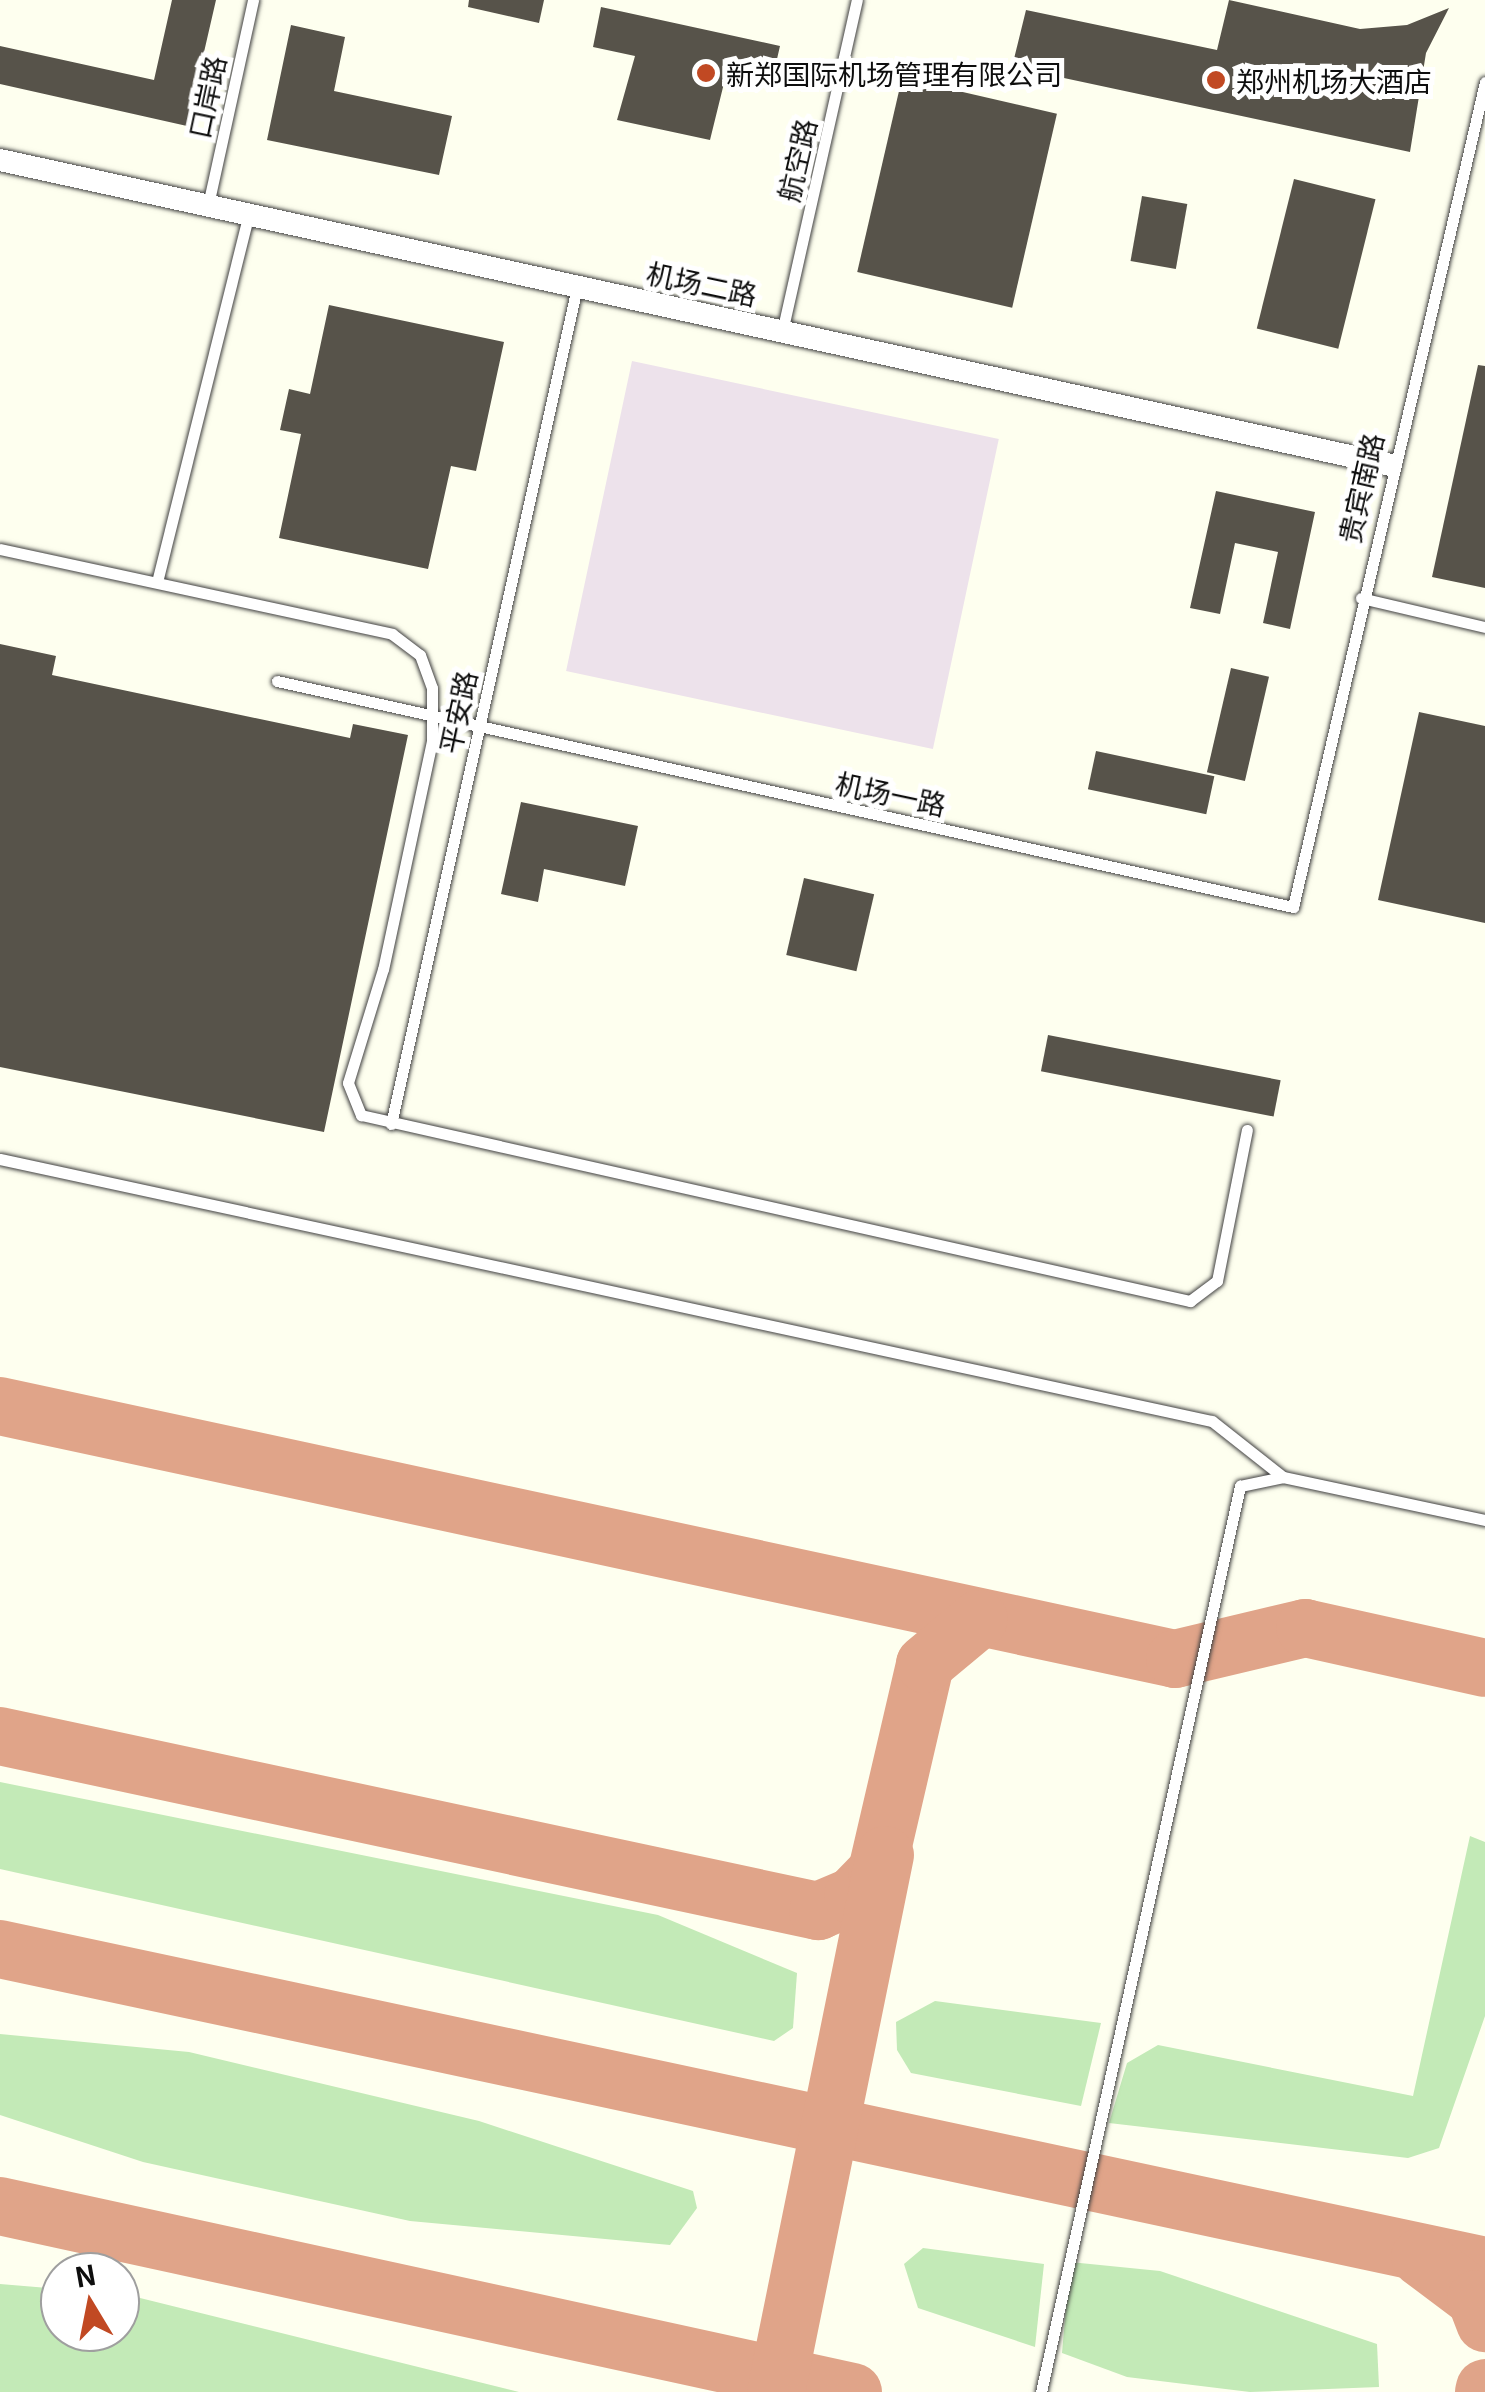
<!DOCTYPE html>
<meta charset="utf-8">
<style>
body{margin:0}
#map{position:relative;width:1485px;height:2392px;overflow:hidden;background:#feffef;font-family:Georgia,"Noto Sans SC",serif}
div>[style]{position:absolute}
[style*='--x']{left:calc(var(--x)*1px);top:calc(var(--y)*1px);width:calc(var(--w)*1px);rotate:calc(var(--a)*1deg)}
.industrial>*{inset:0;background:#ede2eb;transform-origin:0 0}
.green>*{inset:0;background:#c3eab7}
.taxiway>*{height:58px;margin:-29px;padding:0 29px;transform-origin:29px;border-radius:29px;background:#e0a489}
.building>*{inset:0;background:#57534a;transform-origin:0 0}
.roads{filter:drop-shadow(0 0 2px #414141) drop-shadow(0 0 2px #414141)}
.lane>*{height:11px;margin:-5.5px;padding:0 5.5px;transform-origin:5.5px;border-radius:5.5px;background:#fff}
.street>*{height:22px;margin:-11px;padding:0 11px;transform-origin:11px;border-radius:11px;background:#fff}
.dots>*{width:28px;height:28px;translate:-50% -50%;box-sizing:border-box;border:5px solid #fff;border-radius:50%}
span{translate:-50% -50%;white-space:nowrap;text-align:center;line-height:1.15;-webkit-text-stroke:10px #fff;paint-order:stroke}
.poi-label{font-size:28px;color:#0e0e0e}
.left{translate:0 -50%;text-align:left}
.street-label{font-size:28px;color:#0e0e0e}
.north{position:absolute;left:40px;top:2252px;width:100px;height:100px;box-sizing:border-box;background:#fff;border:2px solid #9f9f9f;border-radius:50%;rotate:350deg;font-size:28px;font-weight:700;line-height:40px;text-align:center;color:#0e0e0e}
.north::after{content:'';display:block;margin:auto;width:35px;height:45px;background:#c14923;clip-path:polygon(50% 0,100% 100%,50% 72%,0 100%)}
</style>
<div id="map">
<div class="industrial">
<div style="left:632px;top:361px;width:375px;height:317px;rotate:12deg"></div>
</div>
<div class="green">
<div style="clip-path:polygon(0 1782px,658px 1915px,797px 1973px,793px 2028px,774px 2041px,0 1869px)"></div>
<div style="clip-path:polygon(1470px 1836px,1485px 1842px,1485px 2016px,1439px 2148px,1408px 2158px,1109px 2123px,1127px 2063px,1158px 2045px,1413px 2096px)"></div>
<div style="clip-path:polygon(935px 2001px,1101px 2023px,1081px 2106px,911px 2073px,897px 2050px,896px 2022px)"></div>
<div style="clip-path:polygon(0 2034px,189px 2052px,479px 2121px,693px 2191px,697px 2208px,670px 2245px,410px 2221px,143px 2162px,0 2115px)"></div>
<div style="clip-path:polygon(923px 2248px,1044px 2264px,1035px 2347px,918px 2308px,904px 2264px)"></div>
<div style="clip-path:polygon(1070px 2262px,1160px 2271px,1377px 2344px,1379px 2387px,1250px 2392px,1127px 2377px,1062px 2353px)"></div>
<div style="clip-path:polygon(0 2284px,60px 2289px,60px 2332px,120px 2332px,120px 2295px,128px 2295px,519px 2392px,0 2392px)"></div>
</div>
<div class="taxiway">
<div style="--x:0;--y:1406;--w:1202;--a:12.15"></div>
<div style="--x:1175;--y:1659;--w:134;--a:-13.4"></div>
<div style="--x:1305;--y:1628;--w:184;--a:12.5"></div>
<div style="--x:0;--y:1736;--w:837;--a:12.08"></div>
<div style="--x:818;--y:1911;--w:38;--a:-23"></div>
<div style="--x:853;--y:1896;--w:35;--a:-46"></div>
<div style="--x:877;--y:1871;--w:212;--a:-76.9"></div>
<div style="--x:925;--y:1664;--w:70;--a:-39.8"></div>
<div style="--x:0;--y:1949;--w:1518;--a:12.05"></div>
<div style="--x:0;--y:2206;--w:873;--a:12.3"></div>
<div style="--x:1420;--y:2257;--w:70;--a:36.9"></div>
<div style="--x:1476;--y:2299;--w:26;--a:69"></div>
<div style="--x:776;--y:2392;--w:548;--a:-78.53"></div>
<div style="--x:1484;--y:2392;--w:4;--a:-76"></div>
</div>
<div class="building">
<div style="clip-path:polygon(172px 0,216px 0,187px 126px,0 84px,0 46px,154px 80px)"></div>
<div style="clip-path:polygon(469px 0,544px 0,539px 23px,468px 7px)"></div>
<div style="clip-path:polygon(1229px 0,1360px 29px,1407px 25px,1449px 8px,1426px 53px,1410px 152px,1012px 67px,1026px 10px,1217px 50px)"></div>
<div style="clip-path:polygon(601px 7px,780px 46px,771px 85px,726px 75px,710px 140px,617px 120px,635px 56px,593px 47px)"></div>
<div style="clip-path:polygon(291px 25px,345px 37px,334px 91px,452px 116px,439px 175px,267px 140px)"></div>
<div style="left:902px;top:78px;width:159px;height:199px;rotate:13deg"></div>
<div style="left:1294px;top:179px;width:84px;height:154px;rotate:14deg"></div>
<div style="left:1142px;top:196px;width:46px;height:66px;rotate:10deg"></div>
<div style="clip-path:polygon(329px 305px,504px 342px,476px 471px,451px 466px,428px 569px,279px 538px,301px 434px,280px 430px,289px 389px,310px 394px)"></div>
<div style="clip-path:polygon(1478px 365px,1485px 366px,1485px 588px,1432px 577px)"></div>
<div style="clip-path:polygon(1216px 491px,1315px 512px,1290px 629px,1263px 623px,1278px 552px,1235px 543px,1220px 614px,1190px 608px)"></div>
<div style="clip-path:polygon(0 644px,56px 656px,52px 675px,350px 738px,353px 724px,408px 735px,324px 1132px,0 1067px)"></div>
<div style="left:1231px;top:668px;width:39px;height:107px;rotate:13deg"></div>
<div style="clip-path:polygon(1419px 712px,1485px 726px,1485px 923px,1378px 900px)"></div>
<div style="left:1096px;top:751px;width:121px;height:39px;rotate:12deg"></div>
<div style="clip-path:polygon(521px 802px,638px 826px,625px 886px,544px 869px,538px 902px,501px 894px)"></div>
<div style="left:804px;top:878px;width:72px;height:79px;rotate:13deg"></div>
<div style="left:1048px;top:1035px;width:237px;height:37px;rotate:11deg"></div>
</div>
<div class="roads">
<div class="lane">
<div style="--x:208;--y:205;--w:210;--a:-77.6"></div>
<div style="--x:782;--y:332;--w:340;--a:-77.3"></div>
<div style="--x:0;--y:549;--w:401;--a:12.2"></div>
<div style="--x:392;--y:634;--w:35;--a:37"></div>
<div style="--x:420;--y:655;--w:35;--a:70"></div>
<div style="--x:432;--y:688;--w:53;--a:90"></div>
<div style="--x:432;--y:741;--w:233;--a:102.1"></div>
<div style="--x:383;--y:969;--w:119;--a:107.1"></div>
<div style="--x:348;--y:1083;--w:35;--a:68"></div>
<div style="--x:361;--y:1115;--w:850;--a:12.65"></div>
<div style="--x:1190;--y:1301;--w:34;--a:-37"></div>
<div style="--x:1217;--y:1281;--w:154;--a:-78.8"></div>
<div style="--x:157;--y:582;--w:379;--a:-76"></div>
<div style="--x:1361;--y:598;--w:127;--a:13.2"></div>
<div style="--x:277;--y:681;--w:1041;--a:12.54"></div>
<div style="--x:1293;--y:907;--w:847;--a:-76.9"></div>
<div style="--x:391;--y:1124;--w:857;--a:-77.47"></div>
<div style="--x:0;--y:1159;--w:1240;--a:12.2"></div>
<div style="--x:1212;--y:1421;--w:90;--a:38.3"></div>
<div style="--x:1041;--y:2392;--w:928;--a:-77.61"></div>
<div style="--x:1240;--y:1486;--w:44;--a:-11.8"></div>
<div style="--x:1283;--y:1477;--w:207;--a:12"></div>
</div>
<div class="street">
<div style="--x:0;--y:160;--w:1424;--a:12.37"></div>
</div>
</div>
<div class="dots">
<div style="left:706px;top:73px;background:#c14923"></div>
<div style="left:1216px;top:80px;background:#c14923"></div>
</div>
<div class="poi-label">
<span class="left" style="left:726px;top:73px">新郑国际机场管理有限公司</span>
<span class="left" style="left:1236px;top:80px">郑州机场大酒店</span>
</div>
<div class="street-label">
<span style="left:206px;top:97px;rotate:-78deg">口岸路</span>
<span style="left:796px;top:160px;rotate:-77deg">航空路</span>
<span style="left:702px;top:283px;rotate:12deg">机场二路</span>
<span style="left:1360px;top:488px;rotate:-77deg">贵宾南路</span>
<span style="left:457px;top:712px;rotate:-78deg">平安路</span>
<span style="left:891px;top:793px;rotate:12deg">机场一路</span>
</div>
<div class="north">N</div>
</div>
